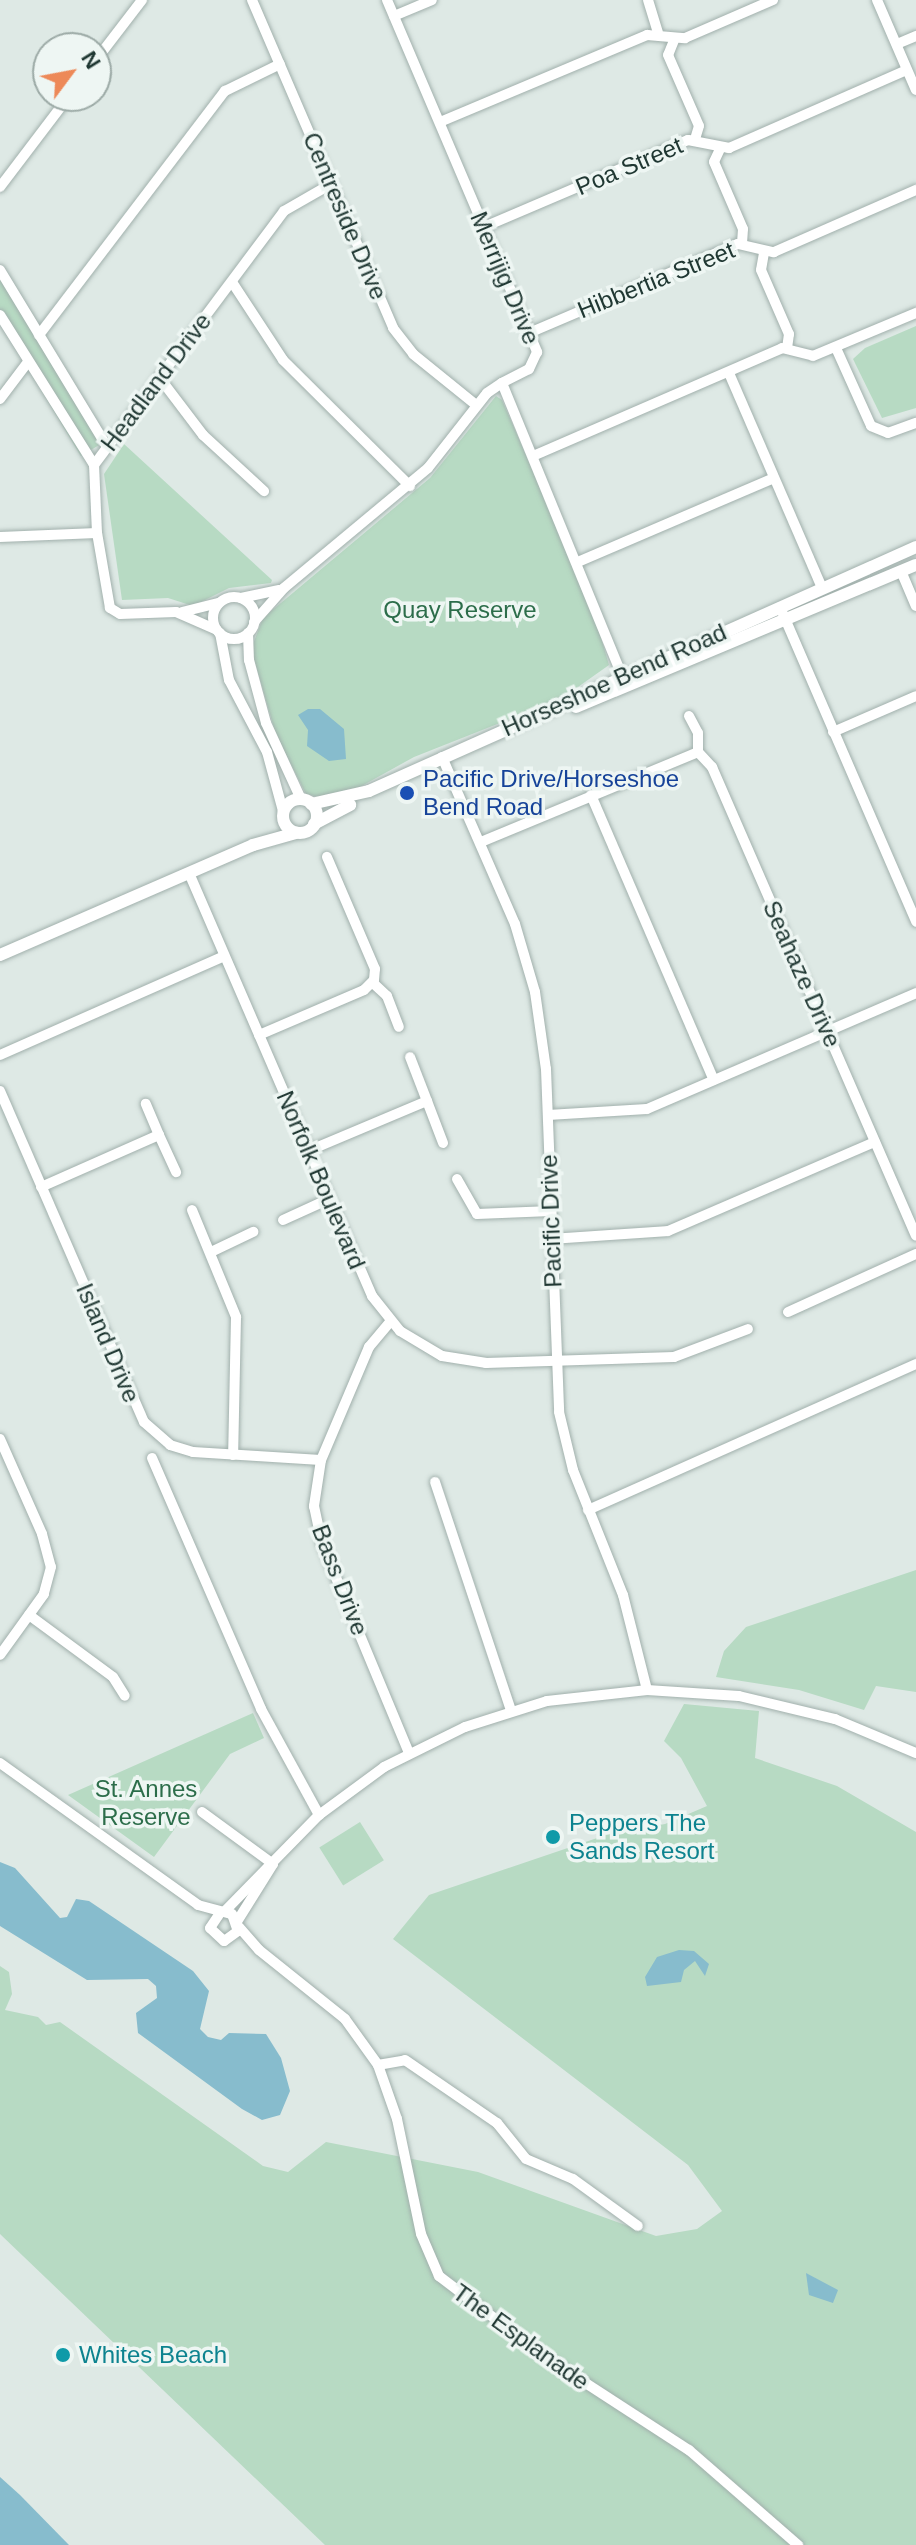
<!DOCTYPE html>
<style>
body{margin:0}
#map{position:relative;width:916px;height:2545px;overflow:hidden;background:#dee9e5;font-family:Helvetica,sans-serif}
div>[style]{position:absolute}
[style*='--x']{left:calc(var(--x)*1px);top:calc(var(--y)*1px);width:calc(var(--w)*1px);rotate:calc(var(--a)*1deg)}
.green>*{inset:0;background:#b7dac3;transform-origin:0 0}
.water>*{inset:0;background:#87bccd}
.roads{filter:drop-shadow(0 0 2px #a1b0ac) drop-shadow(0 0 2px #a1b0ac)}
.minor>*{height:10px;margin:-5px;padding:0 5px;transform-origin:5px;border-radius:5px;background:#fff}
.minor>.ring{margin:-5px;padding:0;box-sizing:content-box;background:none;border:10px solid #fff;border-radius:50%}
.tertiary>*{height:12px;margin:-6px;padding:0 6px;transform-origin:6px;border-radius:6px;background:#fff}
.tertiary>.ring{margin:-6px;padding:0;box-sizing:content-box;background:none;border:12px solid #fff;border-radius:50%}
.dots>*{width:22px;height:22px;translate:-50% -50%;box-sizing:border-box;border:4px solid #eef6f3;border-radius:50%}
span{translate:-50% -50%;white-space:nowrap;text-align:center;line-height:1.15;-webkit-text-stroke:7px #eef6f3;paint-order:stroke}
.street-label{font-size:24px;color:#203833}
.park-label{font-size:24px;color:#2c6d4a}
.transit-label{font-size:24px;color:#164399}
.left{translate:0 -50%;text-align:left}
.culture-label{font-size:24px;color:#0d838f}
.north{position:absolute;left:32px;top:32px;width:80px;height:80px;box-sizing:border-box;background:#eef6f3;border:2px solid #9caaa6;border-radius:50%;rotate:58deg;font-size:22px;font-weight:700;line-height:32px;text-align:center;color:#203833}
.north::after{content:'';display:block;margin:auto;width:28px;height:36px;background:#ed8958;clip-path:polygon(50% 0,100% 100%,50% 72%,0 100%)}
</style>
<div id="map">
<div class="green">
<div style="left:0;top:277px;width:195px;height:23px;rotate:59deg"></div>
<div style="clip-path:polygon(916px 326px,916px 408px,882px 418px,853px 359px,865px 348px)"></div>
<div style="clip-path:polygon(496px 396px,502px 400px,593px 610px,609px 665px,561px 699px,414px 757px,358px 788px,319px 797px,306px 794px,276px 735px,254px 659px,253px 644px,263px 618px,430px 478px)"></div>
<div style="clip-path:polygon(124px 444px,272px 580px,271px 583px,229px 588px,193px 606px,168px 598px,122px 600px,104px 474px)"></div>
<div style="clip-path:polygon(916px 1570px,916px 1692px,876px 1686px,864px 1710px,799px 1690px,716px 1677px,724px 1651px,746px 1627px)"></div>
<div style="clip-path:polygon(684px 1704px,759px 1711px,755px 1758px,837px 1786px,916px 1832px,916px 2545px,325px 2545px,0 2234px,0 1966px,9px 1972px,12px 1994px,5px 2010px,38px 2017px,46px 2025px,60px 2022px,263px 2166px,288px 2172px,326px 2142px,478px 2172px,656px 2236px,697px 2229px,722px 2211px,688px 2165px,393px 1939px,429px 1895px,606px 1835px,665px 1824px,707px 1806px,681px 1758px,664px 1741px)"></div>
<div style="clip-path:polygon(253px 1713px,264px 1738px,230px 1754px,154px 1857px,68px 1795px)"></div>
<div style="left:360px;top:1822px;width:45px;height:48px;rotate:58deg"></div>
</div>
<div class="water">
<div style="clip-path:polygon(308px 709px,320px 709px,344px 729px,346px 759px,329px 761px,307px 746px,308px 730px,298px 715px)"></div>
<div style="clip-path:polygon(0 1862px,15px 1868px,60px 1918px,67px 1917px,76px 1899px,89px 1901px,193px 1971px,209px 1991px,200px 2029px,208px 2037px,221px 2040px,229px 2033px,266px 2034px,281px 2058px,290px 2091px,280px 2115px,262px 2120px,242px 2109px,138px 2033px,136px 2013px,157px 1998px,156px 1986px,148px 1979px,87px 1980px,0 1926px)"></div>
<div style="clip-path:polygon(679px 1950px,694px 1951px,709px 1964px,705px 1976px,695px 1961px,684px 1970px,681px 1982px,647px 1986px,645px 1977px,657px 1957px)"></div>
<div style="clip-path:polygon(806px 2273px,838px 2290px,833px 2303px,809px 2295px)"></div>
<div style="clip-path:polygon(0 2477px,20px 2495px,69px 2545px,0 2545px)"></div>
</div>
<div class="roads">
<div class="minor">
<div style="--x:252;--y:0;--w:357;--a:66.7"></div>
<div style="--x:393;--y:328;--w:33;--a:52"></div>
<div style="--x:413;--y:354;--w:81;--a:39"></div>
<div style="--x:387;--y:0;--w:383;--a:66.9"></div>
<div style="--x:537;--y:352;--w:19;--a:115"></div>
<div style="--x:529;--y:369;--w:30;--a:153"></div>
<div style="--x:502;--y:383;--w:324;--a:67.7"></div>
<div style="--x:648;--y:0;--w:34;--a:73"></div>
<div style="--x:877;--y:0;--w:98;--a:66.6"></div>
<div style="--x:394;--y:16;--w:41;--a:-22.8"></div>
<div style="--x:675;--y:38;--w:18;--a:112"></div>
<div style="--x:668;--y:55;--w:77;--a:66.4"></div>
<div style="--x:699;--y:126;--w:14;--a:107"></div>
<div style="--x:897;--y:44;--w:21;--a:-23"></div>
<div style="--x:96;--y:60;--w:76;--a:-52.5"></div>
<div style="--x:440;--y:122;--w:225;--a:-22.8"></div>
<div style="--x:647;--y:35;--w:38;--a:5"></div>
<div style="--x:685;--y:38;--w:96;--a:-23.4"></div>
<div style="--x:720;--y:149;--w:14;--a:115"></div>
<div style="--x:714;--y:162;--w:73;--a:66.6"></div>
<div style="--x:743;--y:229;--w:15;--a:94"></div>
<div style="--x:0;--y:187;--w:114;--a:-52.8"></div>
<div style="--x:484;--y:227;--w:222;--a:-23.1"></div>
<div style="--x:688;--y:140;--w:42;--a:11"></div>
<div style="--x:729;--y:148;--w:194;--a:-23.7"></div>
<div style="--x:764;--y:253;--w:17;--a:100"></div>
<div style="--x:761;--y:270;--w:70;--a:66.4"></div>
<div style="--x:789;--y:334;--w:14;--a:98"></div>
<div style="--x:0;--y:270;--w:205;--a:58.8"></div>
<div style="--x:232;--y:282;--w:93;--a:56.8"></div>
<div style="--x:283;--y:360;--w:179;--a:44.8"></div>
<div style="--x:0;--y:315;--w:177;--a:57.9"></div>
<div style="--x:529;--y:333;--w:227;--a:-23.1"></div>
<div style="--x:738;--y:244;--w:37;--a:13"></div>
<div style="--x:774;--y:252;--w:155;--a:-23.6"></div>
<div style="--x:39;--y:335;--w:307;--a:-52.7"></div>
<div style="--x:225;--y:91;--w:61;--a:-26.1"></div>
<div style="--x:836;--y:348;--w:85;--a:65.8"></div>
<div style="--x:871;--y:426;--w:18;--a:22"></div>
<div style="--x:888;--y:433;--w:30;--a:-20"></div>
<div style="--x:729;--y:373;--w:234;--a:66.6"></div>
<div style="--x:159;--y:377;--w:73;--a:52.8"></div>
<div style="--x:203;--y:435;--w:83;--a:42.6"></div>
<div style="--x:0;--y:399;--w:46;--a:-52.9"></div>
<div style="--x:533;--y:456;--w:271;--a:-23.4"></div>
<div style="--x:782;--y:348;--w:32;--a:14"></div>
<div style="--x:813;--y:356;--w:112;--a:-22.7"></div>
<div style="--x:0;--y:537;--w:97;--a:-2.4"></div>
<div style="--x:578;--y:562;--w:213;--a:-23.2"></div>
<div style="--x:901;--y:571;--w:38;--a:67"></div>
<div class="ring" style="left:213px;top:597px;width:32px;height:32px"></div>
<div style="--x:241;--y:598;--w:39;--a:-12"></div>
<div style="--x:780;--y:607;--w:343;--a:66.6"></div>
<div style="--x:182;--y:612;--w:38;--a:-14"></div>
<div style="--x:254;--y:622;--w:45;--a:-48.6"></div>
<div style="--x:284;--y:588;--w:187;--a:-39.8"></div>
<div style="--x:428;--y:468;--w:95;--a:-51.8"></div>
<div style="--x:487;--y:393;--w:18;--a:-34"></div>
<div style="--x:217;--y:630;--w:45;--a:-156.3"></div>
<div style="--x:176;--y:612;--w:56;--a:178"></div>
<div style="--x:120;--y:614;--w:12;--a:-149"></div>
<div style="--x:110;--y:608;--w:76;--a:-99.8"></div>
<div style="--x:97;--y:533;--w:68;--a:-92.5"></div>
<div style="--x:94;--y:465;--w:317;--a:-53.2"></div>
<div style="--x:284;--y:211;--w:54;--a:-29.9"></div>
<div style="--x:220;--y:633;--w:48;--a:79.2"></div>
<div style="--x:229;--y:680;--w:81;--a:62.2"></div>
<div style="--x:267;--y:752;--w:61;--a:74.8"></div>
<div style="--x:248;--y:633;--w:27;--a:88"></div>
<div style="--x:249;--y:660;--w:65;--a:74.9"></div>
<div style="--x:266;--y:723;--w:84;--a:65.3"></div>
<div style="--x:689;--y:716;--w:19;--a:62"></div>
<div style="--x:698;--y:733;--w:19;--a:90"></div>
<div style="--x:698;--y:752;--w:21;--a:47"></div>
<div style="--x:712;--y:767;--w:511;--a:66.49"></div>
<div style="--x:833;--y:732;--w:90;--a:-23.4"></div>
<div style="--x:442;--y:757;--w:182;--a:66.4"></div>
<div style="--x:515;--y:924;--w:71;--a:73.6"></div>
<div style="--x:535;--y:992;--w:78;--a:81.9"></div>
<div style="--x:546;--y:1069;--w:343;--a:87.8"></div>
<div style="--x:559;--y:1412;--w:60;--a:76.4"></div>
<div style="--x:573;--y:1470;--w:135;--a:68.2"></div>
<div style="--x:623;--y:1595;--w:98;--a:75.8"></div>
<div style="--x:591;--y:795;--w:310;--a:66.7"></div>
<div style="--x:481;--y:842;--w:235;--a:-22.5"></div>
<div style="--x:189;--y:873;--w:461;--a:66.6"></div>
<div style="--x:372;--y:1296;--w:45;--a:51.3"></div>
<div style="--x:400;--y:1331;--w:49;--a:30.8"></div>
<div style="--x:442;--y:1356;--w:45;--a:9"></div>
<div style="--x:486;--y:1363;--w:188;--a:-1.8"></div>
<div style="--x:674;--y:1357;--w:79;--a:-20.7"></div>
<div style="--x:373;--y:983;--w:19;--a:43"></div>
<div style="--x:387;--y:996;--w:33;--a:69"></div>
<div style="--x:259;--y:1035;--w:114;--a:-23.2"></div>
<div style="--x:364;--y:990;--w:14;--a:-45"></div>
<div style="--x:374;--y:980;--w:11;--a:-85"></div>
<div style="--x:375;--y:969;--w:122;--a:-113.2"></div>
<div style="--x:0;--y:1055;--w:245;--a:-23.8"></div>
<div style="--x:0;--y:1091;--w:361;--a:66.5"></div>
<div style="--x:144;--y:1422;--w:35;--a:41"></div>
<div style="--x:170;--y:1445;--w:24;--a:17"></div>
<div style="--x:193;--y:1452;--w:128;--a:3.6"></div>
<div style="--x:427;--y:1101;--w:45;--a:69.1"></div>
<div style="--x:548;--y:1115;--w:99;--a:-3.5"></div>
<div style="--x:647;--y:1109;--w:293;--a:-23.3"></div>
<div style="--x:159;--y:1135;--w:41;--a:65.3"></div>
<div style="--x:308;--y:1151;--w:129;--a:-22.8"></div>
<div style="--x:427;--y:1101;--w:47;--a:-111.1"></div>
<div style="--x:457;--y:1179;--w:40;--a:60.3"></div>
<div style="--x:477;--y:1214;--w:74;--a:-2.3"></div>
<div style="--x:41;--y:1187;--w:129;--a:-23.8"></div>
<div style="--x:159;--y:1135;--w:34;--a:-113"></div>
<div style="--x:192;--y:1210;--w:116;--a:67.6"></div>
<div style="--x:236;--y:1317;--w:138;--a:91.2"></div>
<div style="--x:283;--y:1220;--w:51;--a:-24.5"></div>
<div style="--x:552;--y:1239;--w:116;--a:-3.9"></div>
<div style="--x:668;--y:1231;--w:225;--a:-23.3"></div>
<div style="--x:211;--y:1252;--w:47;--a:-25.5"></div>
<div style="--x:788;--y:1312;--w:141;--a:-24.4"></div>
<div style="--x:390;--y:1322;--w:33;--a:130"></div>
<div style="--x:369;--y:1347;--w:123;--a:113"></div>
<div style="--x:321;--y:1460;--w:47;--a:98.7"></div>
<div style="--x:314;--y:1506;--w:39;--a:78"></div>
<div style="--x:322;--y:1544;--w:226;--a:67.4"></div>
<div style="--x:0;--y:1439;--w:104;--a:66.1"></div>
<div style="--x:42;--y:1534;--w:34;--a:75"></div>
<div style="--x:51;--y:1567;--w:28;--a:105"></div>
<div style="--x:44;--y:1594;--w:75;--a:125.8"></div>
<div style="--x:152;--y:1458;--w:274;--a:66.5"></div>
<div style="--x:261;--y:1709;--w:121;--a:61.3"></div>
<div style="--x:435;--y:1482;--w:240;--a:71.6"></div>
<div style="--x:588;--y:1510;--w:359;--a:-24"></div>
<div style="--x:29;--y:1615;--w:104;--a:36.4"></div>
<div style="--x:113;--y:1677;--w:22;--a:58"></div>
<div style="--x:0;--y:1763;--w:244;--a:35.6"></div>
<div style="--x:198;--y:1905;--w:35;--a:15"></div>
<div style="--x:232;--y:1914;--w:18;--a:71"></div>
<div style="--x:238;--y:1931;--w:17;--a:144"></div>
<div style="--x:224;--y:1941;--w:19;--a:-137"></div>
<div style="--x:210;--y:1928;--w:18;--a:-56"></div>
<div style="--x:202;--y:1812;--w:88;--a:36.2"></div>
<div style="--x:224;--y:1912;--w:136;--a:-45.6"></div>
<div style="--x:319;--y:1815;--w:81;--a:-36.4"></div>
<div style="--x:384;--y:1767;--w:90;--a:-26.3"></div>
<div style="--x:465;--y:1727;--w:86;--a:-17.6"></div>
<div style="--x:547;--y:1701;--w:101;--a:-6.3"></div>
<div style="--x:647;--y:1690;--w:92;--a:3.7"></div>
<div style="--x:739;--y:1696;--w:99;--a:13.5"></div>
<div style="--x:835;--y:1719;--w:88;--a:22.8"></div>
<div style="--x:238;--y:1920;--w:66;--a:-58"></div>
<div style="--x:239;--y:1927;--w:30;--a:49"></div>
<div style="--x:259;--y:1950;--w:110;--a:38.7"></div>
<div style="--x:345;--y:2019;--w:57;--a:54.3"></div>
<div style="--x:378;--y:2065;--w:57;--a:70.6"></div>
<div style="--x:397;--y:2119;--w:117;--a:78.2"></div>
<div style="--x:421;--y:2234;--w:46;--a:66.8"></div>
<div style="--x:439;--y:2276;--w:132;--a:37.3"></div>
<div style="--x:544;--y:2356;--w:173;--a:33"></div>
<div style="--x:689;--y:2450;--w:145;--a:41.1"></div>
<div style="--x:378;--y:2065;--w:27;--a:-10"></div>
<div style="--x:405;--y:2060;--w:112;--a:34.4"></div>
<div style="--x:497;--y:2123;--w:46;--a:51.1"></div>
<div style="--x:526;--y:2159;--w:51;--a:23.1"></div>
<div style="--x:573;--y:2179;--w:80;--a:35.9"></div>
</div>
<div class="tertiary">
<div style="--x:576;--y:707;--w:368;--a:-22.7"></div>
<div class="ring" style="left:283px;top:799px;width:22px;height:22px"></div>
<div style="--x:311;--y:804;--w:59;--a:-12.6"></div>
<div style="--x:369;--y:791;--w:599;--a:-24.04"></div>
<div style="--x:314;--y:824;--w:41;--a:-27.8"></div>
<div style="--x:0;--y:955;--w:276;--a:-23.5"></div>
<div style="--x:253;--y:845;--w:45;--a:-15.6"></div>
</div>
</div>
<div class="dots">
<div style="left:407px;top:793px;background:#1a4fb4"></div>
<div style="left:553px;top:1837px;background:#0f9aa8"></div>
<div style="left:63px;top:2355px;background:#0f9aa8"></div>
</div>
<div class="street-label">
<span style="left:629px;top:166px;rotate:-23deg">Poa Street</span>
<span style="left:345px;top:216px;rotate:67deg">Centreside Drive</span>
<span style="left:505px;top:278px;rotate:67deg">Merrijig Drive</span>
<span style="left:656px;top:280px;rotate:-22deg">Hibbertia Street</span>
<span style="left:156px;top:382px;rotate:-53deg">Headland Drive</span>
<span style="left:614px;top:680px;rotate:-24deg">Horseshoe Bend Road</span>
<span style="left:802px;top:974px;rotate:66deg">Seahaze Drive</span>
<span style="left:321px;top:1180px;rotate:67deg">Norfolk Boulevard</span>
<span style="left:551px;top:1221px;rotate:-92deg">Pacific Drive</span>
<span style="left:108px;top:1343px;rotate:67deg">Island Drive</span>
<span style="left:340px;top:1580px;rotate:69deg">Bass Drive</span>
<span style="left:521px;top:2337px;rotate:36deg">The Esplanade</span>
</div>
<div class="park-label">
<span style="left:460px;top:610px">Quay Reserve</span>
<span style="left:146px;top:1803px">St. Annes<br>Reserve</span>
</div>
<div class="transit-label">
<span class="left" style="left:423px;top:793px">Pacific Drive/Horseshoe<br>Bend Road</span>
</div>
<div class="culture-label">
<span class="left" style="left:569px;top:1837px">Peppers The<br>Sands Resort</span>
<span class="left" style="left:79px;top:2355px">Whites Beach</span>
</div>
<div class="north">N</div>
</div>
